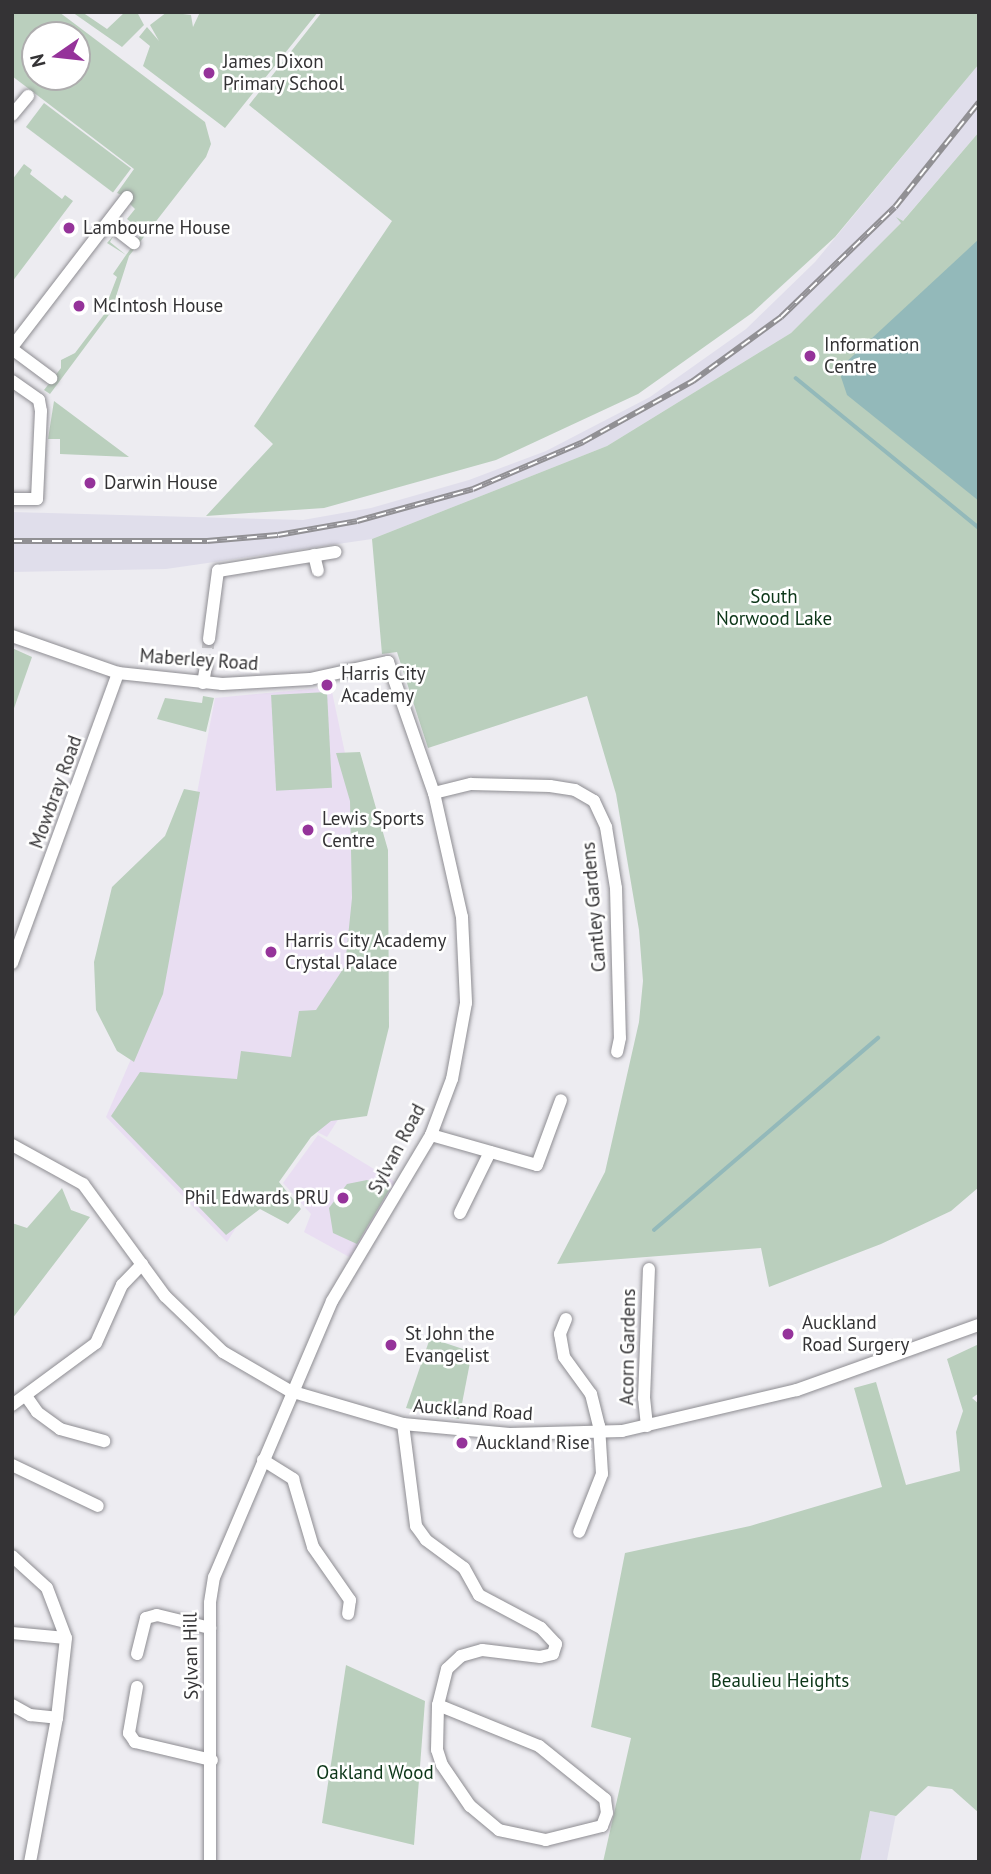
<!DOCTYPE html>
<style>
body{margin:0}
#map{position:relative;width:991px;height:1874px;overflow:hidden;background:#edecf1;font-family:"PT Sans",sans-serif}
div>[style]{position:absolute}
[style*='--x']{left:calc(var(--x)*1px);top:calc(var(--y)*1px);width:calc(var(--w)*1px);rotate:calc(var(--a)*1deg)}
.built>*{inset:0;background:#e0deeb;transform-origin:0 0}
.education>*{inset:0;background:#e9def2}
.green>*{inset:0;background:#bacfbd;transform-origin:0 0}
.water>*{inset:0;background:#93b9ba}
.stream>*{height:3.5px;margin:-1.75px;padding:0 1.75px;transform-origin:1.75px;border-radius:1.75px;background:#93b9ba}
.minor-tunnel>*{height:12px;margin-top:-6px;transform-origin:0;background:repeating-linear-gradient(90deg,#c8c7cb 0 12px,transparent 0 18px)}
.roads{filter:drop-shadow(0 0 2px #8e8d92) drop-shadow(0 0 2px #8e8d92)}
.minor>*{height:12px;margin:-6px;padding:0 6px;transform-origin:6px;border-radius:6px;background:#fff}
.rail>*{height:6px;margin-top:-3px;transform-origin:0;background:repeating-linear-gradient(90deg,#fff 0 10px,#919094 0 20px);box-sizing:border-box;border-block:2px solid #919094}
.dots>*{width:19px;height:19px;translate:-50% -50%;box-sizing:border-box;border:4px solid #fff;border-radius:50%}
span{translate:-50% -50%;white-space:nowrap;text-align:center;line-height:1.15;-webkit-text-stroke:5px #fff;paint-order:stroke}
.poi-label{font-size:19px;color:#343335}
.left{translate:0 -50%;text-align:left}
.right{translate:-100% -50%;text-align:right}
.park-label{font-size:19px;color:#0c3618}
.street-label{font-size:19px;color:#343335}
.frame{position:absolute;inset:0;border:14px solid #343335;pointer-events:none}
.north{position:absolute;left:21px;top:21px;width:70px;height:70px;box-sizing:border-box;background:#fff;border:2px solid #aeadae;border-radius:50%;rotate:256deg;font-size:19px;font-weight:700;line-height:28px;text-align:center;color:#343335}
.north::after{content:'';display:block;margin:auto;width:24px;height:32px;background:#95339a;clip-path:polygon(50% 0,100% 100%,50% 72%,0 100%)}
</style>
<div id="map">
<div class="built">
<div style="clip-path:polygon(979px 64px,979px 132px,901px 223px,791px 333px,607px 446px,372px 539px,166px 569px,12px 572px,12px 512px,303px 520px,371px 508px,469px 480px,546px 451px,650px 397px,746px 329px,815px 262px)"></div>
<div style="left:870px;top:1811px;width:26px;height:52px;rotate:11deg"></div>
</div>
<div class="education">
<div style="clip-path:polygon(331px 687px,378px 909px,367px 1074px,327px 1137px,301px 1124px,227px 1242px,106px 1117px,159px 994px,215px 698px)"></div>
<div style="clip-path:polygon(318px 1135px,397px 1183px,351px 1258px,304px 1232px,311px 1214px,283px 1183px)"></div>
</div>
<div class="green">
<div style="clip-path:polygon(evenodd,12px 12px,59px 12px,205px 122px,211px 144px,206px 157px,129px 256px,111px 312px,50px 394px,44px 390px,61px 368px,61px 360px,75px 353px,109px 308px,107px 303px,117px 277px,113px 274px,126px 255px,107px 243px,114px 235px,110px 242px,126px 255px,143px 232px,127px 219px,135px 209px,129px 203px,131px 199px,117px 193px,134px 169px,12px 76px,12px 12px,35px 35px,77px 35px,77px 77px,35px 77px,35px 35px)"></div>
<div style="clip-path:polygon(72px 12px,82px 12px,107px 29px,125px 12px,137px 12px,144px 25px,122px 47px)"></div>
<div style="clip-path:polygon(167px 12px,191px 15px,193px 27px,200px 12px,318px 12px,225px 128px,143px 66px,150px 46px,139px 37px,147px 27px,159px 41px,150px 25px)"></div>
<div style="clip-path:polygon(322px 12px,979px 12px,979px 64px,835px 237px,752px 313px,638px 394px,496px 460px,324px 508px,206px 516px,273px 444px,254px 426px,392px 221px,249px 105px)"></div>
<div style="left:44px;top:103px;width:109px;height:30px;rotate:37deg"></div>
<div style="clip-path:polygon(979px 132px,979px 1187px,951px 1211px,881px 1244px,769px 1287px,761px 1248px,557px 1264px,605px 1172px,639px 1022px,643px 981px,639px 930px,616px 794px,587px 696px,428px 748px,397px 652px,382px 654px,372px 539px,607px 446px,791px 333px,901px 223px,896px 217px,903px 221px)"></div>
<div style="clip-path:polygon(24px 164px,32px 170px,30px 174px,62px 199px,65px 195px,73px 201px,12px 282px,12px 180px)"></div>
<div style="clip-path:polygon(54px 401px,129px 457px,60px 454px,60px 439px,48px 439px)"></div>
<div style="clip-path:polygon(12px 648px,32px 657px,12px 714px)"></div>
<div style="left:327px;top:692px;width:96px;height:56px;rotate:87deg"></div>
<div style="clip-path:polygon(203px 696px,214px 698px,206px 732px,157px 719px,165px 698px,202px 703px)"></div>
<div style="clip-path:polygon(360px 752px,388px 850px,389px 1027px,367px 1116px,331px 1121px,311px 1137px,279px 1182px,301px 1209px,288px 1224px,260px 1209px,226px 1235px,111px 1116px,140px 1072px,237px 1079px,241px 1051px,291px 1057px,299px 1011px,316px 1010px,345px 966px,352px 898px,350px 801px,336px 753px)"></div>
<div style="clip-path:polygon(184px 789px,200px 792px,163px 994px,134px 1062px,117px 1051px,96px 1010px,94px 962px,112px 887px,165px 836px)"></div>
<div style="clip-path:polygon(367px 1180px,391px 1187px,357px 1244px,333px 1233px,329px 1208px,347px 1184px)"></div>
<div style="clip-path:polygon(62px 1188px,71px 1210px,90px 1217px,12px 1319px,12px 1223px,27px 1228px)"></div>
<div style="clip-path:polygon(430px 1338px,472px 1352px,459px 1419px,406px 1408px)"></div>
<div style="clip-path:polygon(979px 1344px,979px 1393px,972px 1398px,979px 1404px,979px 1813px,952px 1789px,928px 1786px,896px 1816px,870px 1811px,860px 1862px,603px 1862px,631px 1738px,591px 1727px,625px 1553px,750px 1526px,882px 1487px,854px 1388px,876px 1382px,906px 1485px,960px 1471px,956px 1432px,963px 1411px,947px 1359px)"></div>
<div style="clip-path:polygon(346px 1665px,425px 1701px,414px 1845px,322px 1823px)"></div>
</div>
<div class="water">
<div style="clip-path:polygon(979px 239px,979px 501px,847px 395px,841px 377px,843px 365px)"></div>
</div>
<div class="stream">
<div style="--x:796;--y:378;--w:237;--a:39.3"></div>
<div style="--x:654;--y:1230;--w:295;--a:-40.6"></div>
</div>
<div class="minor-tunnel">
<div style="--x:206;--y:666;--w:27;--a:-84"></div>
</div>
<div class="roads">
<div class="minor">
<div style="--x:12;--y:115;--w:25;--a:-50"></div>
<div style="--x:108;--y:223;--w:33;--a:38"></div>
<div style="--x:12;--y:347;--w:189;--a:-52.5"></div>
<div style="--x:12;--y:349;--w:49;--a:36.6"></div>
<div style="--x:12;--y:381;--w:33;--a:35"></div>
<div style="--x:39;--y:400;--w:11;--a:80"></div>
<div style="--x:41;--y:411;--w:88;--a:92.6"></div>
<div style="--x:37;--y:499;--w:25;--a:180"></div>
<div style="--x:314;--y:555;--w:16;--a:76"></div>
<div style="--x:12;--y:636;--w:112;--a:19.2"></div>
<div style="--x:118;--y:673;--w:105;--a:6"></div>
<div style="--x:222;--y:684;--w:88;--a:-3.3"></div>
<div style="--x:310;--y:679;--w:80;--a:-12.3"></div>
<div style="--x:388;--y:662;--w:139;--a:70.7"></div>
<div style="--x:434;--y:793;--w:127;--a:77.3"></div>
<div style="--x:462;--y:917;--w:86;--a:87.3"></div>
<div style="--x:466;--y:1003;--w:77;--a:100.4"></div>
<div style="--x:452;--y:1079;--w:60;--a:110.6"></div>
<div style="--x:431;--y:1135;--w:193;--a:120.8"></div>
<div style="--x:332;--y:1301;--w:300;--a:113.1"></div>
<div style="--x:214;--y:1577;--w:26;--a:99"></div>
<div style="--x:210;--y:1603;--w:259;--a:90"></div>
<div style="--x:209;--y:639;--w:69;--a:-82.5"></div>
<div style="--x:218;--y:571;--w:119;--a:-9.2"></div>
<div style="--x:203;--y:683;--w:17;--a:-80"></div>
<div style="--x:434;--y:793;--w:38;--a:-14"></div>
<div style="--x:471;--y:784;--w:79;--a:1.5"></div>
<div style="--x:550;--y:786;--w:25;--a:9"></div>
<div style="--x:575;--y:790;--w:22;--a:30"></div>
<div style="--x:594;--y:801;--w:29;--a:65"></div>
<div style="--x:606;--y:827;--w:62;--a:80.7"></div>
<div style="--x:616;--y:888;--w:150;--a:88.5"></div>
<div style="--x:620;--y:1038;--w:14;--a:102"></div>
<div style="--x:12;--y:963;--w:309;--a:-69.9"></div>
<div style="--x:431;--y:1135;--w:110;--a:15.8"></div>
<div style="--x:537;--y:1165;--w:69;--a:-69.7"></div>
<div style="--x:12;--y:1145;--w:81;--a:28.8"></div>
<div style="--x:83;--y:1184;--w:139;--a:53.8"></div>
<div style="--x:165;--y:1296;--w:81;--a:44"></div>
<div style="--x:223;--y:1352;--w:78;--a:30.2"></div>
<div style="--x:290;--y:1391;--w:118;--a:16.3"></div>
<div style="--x:403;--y:1424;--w:107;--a:5.3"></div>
<div style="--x:510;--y:1434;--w:112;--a:-1.5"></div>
<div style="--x:622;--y:1431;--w:180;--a:-13.2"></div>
<div style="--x:797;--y:1390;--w:193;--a:-19.7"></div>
<div style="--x:460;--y:1213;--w:68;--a:-63.8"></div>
<div style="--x:566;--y:1319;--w:16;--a:112"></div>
<div style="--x:560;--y:1334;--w:23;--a:80"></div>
<div style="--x:564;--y:1357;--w:46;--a:53.9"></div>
<div style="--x:591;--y:1394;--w:33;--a:76"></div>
<div style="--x:599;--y:1426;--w:48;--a:86.4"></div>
<div style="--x:602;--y:1474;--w:62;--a:111.6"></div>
<div style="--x:26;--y:1396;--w:19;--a:55"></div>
<div style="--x:37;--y:1412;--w:29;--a:36"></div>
<div style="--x:60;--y:1429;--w:46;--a:15.3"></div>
<div style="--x:12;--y:1405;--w:104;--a:-36.4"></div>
<div style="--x:96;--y:1343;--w:64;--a:-65.9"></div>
<div style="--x:122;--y:1285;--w:29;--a:-46"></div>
<div style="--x:403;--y:1424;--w:103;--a:82.7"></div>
<div style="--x:416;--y:1526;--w:17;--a:54"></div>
<div style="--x:426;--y:1540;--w:47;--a:36.4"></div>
<div style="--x:464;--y:1568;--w:31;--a:61"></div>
<div style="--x:479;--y:1595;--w:70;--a:28"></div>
<div style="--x:541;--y:1628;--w:22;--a:47"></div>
<div style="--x:556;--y:1644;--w:10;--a:107"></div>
<div style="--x:553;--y:1654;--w:13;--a:167"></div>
<div style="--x:540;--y:1657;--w:58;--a:-173.1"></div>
<div style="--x:482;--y:1650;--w:22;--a:164"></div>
<div style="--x:461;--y:1656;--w:19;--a:137"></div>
<div style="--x:447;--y:1669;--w:37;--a:104"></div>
<div style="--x:438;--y:1705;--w:109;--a:22.1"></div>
<div style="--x:539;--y:1746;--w:85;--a:38.8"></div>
<div style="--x:605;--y:1799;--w:14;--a:82"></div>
<div style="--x:607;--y:1813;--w:14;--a:111"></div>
<div style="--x:602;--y:1826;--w:58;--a:166"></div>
<div style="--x:546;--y:1840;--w:48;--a:-168"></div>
<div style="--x:499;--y:1830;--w:38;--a:-140"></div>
<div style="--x:470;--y:1806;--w:50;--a:-124.3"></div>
<div style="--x:442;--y:1765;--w:16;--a:-108"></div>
<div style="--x:437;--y:1750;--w:45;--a:-88.7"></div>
<div style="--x:647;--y:1426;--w:28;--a:-96"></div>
<div style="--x:644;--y:1398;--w:129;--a:-87.8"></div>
<div style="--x:263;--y:1460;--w:36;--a:32"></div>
<div style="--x:293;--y:1479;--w:71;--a:73.6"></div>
<div style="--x:313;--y:1547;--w:65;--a:55.1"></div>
<div style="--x:350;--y:1600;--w:14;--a:98"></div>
<div style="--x:12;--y:1465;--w:95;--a:25.5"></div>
<div style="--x:12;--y:1556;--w:47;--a:42.4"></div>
<div style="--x:47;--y:1588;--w:53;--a:69.2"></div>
<div style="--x:66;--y:1638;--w:81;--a:96.4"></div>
<div style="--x:57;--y:1718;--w:147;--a:100.6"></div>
<div style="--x:12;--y:1633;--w:54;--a:5.3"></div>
<div style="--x:137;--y:1654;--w:37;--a:-76"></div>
<div style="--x:146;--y:1618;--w:11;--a:-15"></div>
<div style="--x:157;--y:1615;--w:55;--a:13.8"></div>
<div style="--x:137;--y:1687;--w:47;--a:99.9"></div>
<div style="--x:129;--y:1733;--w:11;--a:56"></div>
<div style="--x:135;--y:1742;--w:79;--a:13.2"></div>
<div style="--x:12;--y:1705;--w:21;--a:29"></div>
<div style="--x:30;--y:1715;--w:27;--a:6"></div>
</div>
</div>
<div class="rail">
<div style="--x:12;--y:541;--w:195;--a:0"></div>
<div style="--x:207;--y:541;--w:71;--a:-4.8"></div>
<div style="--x:278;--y:535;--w:80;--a:-10"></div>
<div style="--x:357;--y:521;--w:120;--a:-15.4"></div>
<div style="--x:473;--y:489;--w:120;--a:-23.1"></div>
<div style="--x:583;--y:442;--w:126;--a:-29"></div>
<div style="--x:693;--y:381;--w:109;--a:-36"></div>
<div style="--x:781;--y:317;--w:158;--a:-44"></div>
<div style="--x:895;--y:207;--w:134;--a:-51.3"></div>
</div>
<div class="dots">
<div style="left:209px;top:73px;background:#95339a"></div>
<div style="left:69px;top:228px;background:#95339a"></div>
<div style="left:79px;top:306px;background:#95339a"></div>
<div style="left:810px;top:356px;background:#95339a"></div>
<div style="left:90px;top:483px;background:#95339a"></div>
<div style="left:327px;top:685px;background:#95339a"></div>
<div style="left:308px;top:830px;background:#95339a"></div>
<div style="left:271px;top:952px;background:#95339a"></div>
<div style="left:343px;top:1198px;background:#95339a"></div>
<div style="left:788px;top:1334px;background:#95339a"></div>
<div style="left:391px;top:1345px;background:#95339a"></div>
<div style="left:462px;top:1443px;background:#95339a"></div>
</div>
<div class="poi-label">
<span class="left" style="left:223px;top:73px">James Dixon<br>Primary School</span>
<span class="left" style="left:83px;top:228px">Lambourne House</span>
<span class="left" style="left:93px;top:306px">McIntosh House</span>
<span class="left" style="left:824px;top:356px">Information<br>Centre</span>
<span class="left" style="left:104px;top:483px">Darwin House</span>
<span class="left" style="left:341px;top:685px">Harris City<br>Academy</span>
<span class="left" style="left:322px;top:830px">Lewis Sports<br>Centre</span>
<span class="left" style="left:285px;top:952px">Harris City Academy<br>Crystal Palace</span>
<span class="right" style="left:329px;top:1198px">Phil Edwards PRU</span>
<span class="left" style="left:802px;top:1334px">Auckland<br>Road Surgery</span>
<span class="left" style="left:405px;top:1345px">St John the<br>Evangelist</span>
<span class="left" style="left:476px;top:1443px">Auckland Rise</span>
</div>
<div class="park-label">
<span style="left:774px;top:608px">South<br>Norwood Lake</span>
<span style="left:780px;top:1681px">Beaulieu Heights</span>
<span style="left:375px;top:1773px">Oakland Wood</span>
</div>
<div class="street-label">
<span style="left:199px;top:660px;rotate:4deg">Maberley Road</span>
<span style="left:56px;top:792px;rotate:-70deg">Mowbray Road</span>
<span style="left:594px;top:907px;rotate:-95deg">Cantley Gardens</span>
<span style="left:397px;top:1149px;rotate:-62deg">Sylvan Road</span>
<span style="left:628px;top:1347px;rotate:-89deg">Acorn Gardens</span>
<span style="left:473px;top:1410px;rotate:4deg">Auckland Road</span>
<span style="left:191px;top:1656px;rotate:-91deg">Sylvan Hill</span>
</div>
<div class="frame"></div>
<div class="north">N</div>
</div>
